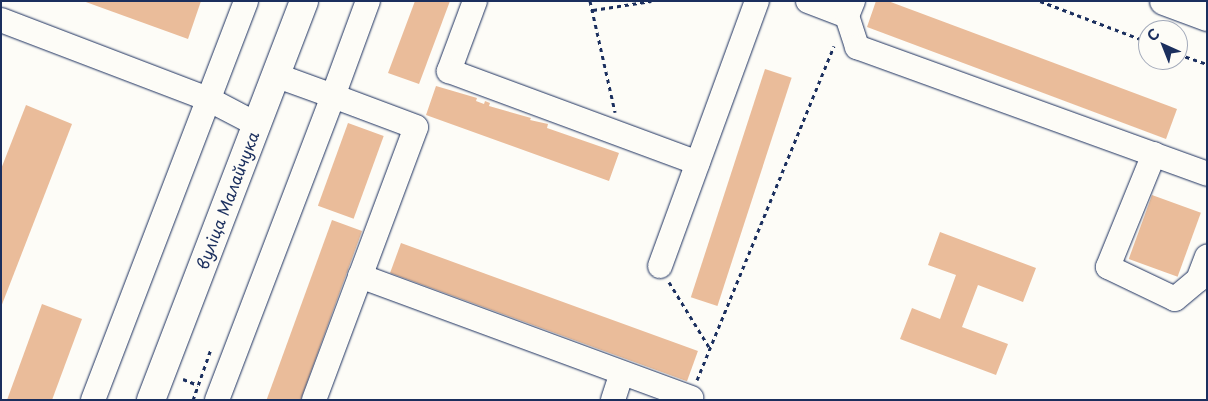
<!DOCTYPE html>
<meta charset="utf-8">
<style>
body{margin:0}
#map{position:relative;width:1208px;height:401px;overflow:hidden;background:#fdfcf7;font-family:"Playpen Sans",sans-serif}
div>[style]{position:absolute}
[style*='--x']{left:calc(var(--x)*1px);top:calc(var(--y)*1px);width:calc(var(--w)*1px);rotate:calc(var(--a)*1deg)}
.building>*{inset:0;background:#eabc9a;transform-origin:0 0}
.path>*{height:3px;margin-top:-1.5px;transform-origin:0;background:repeating-linear-gradient(90deg,#1b2f5e 0 4px,transparent 0 8px)}
.roads{filter:drop-shadow(0 0 1px #1b2f5e) drop-shadow(0 0 1px #1b2f5e)}
.minor>*{height:24px;margin:-12px;padding:0 12px;transform-origin:12px;border-radius:12px;background:#fdfcf7}
.major>*{height:28px;margin:-14px;padding:0 14px;transform-origin:14px;border-radius:14px;background:#fdfcf7}
span{translate:-50% -50%;white-space:nowrap;text-align:center;line-height:1.15;-webkit-text-stroke:4px #fdfcf7;paint-order:stroke}
.street-label{font-size:16px;color:#1b2f5e}
.frame{position:absolute;inset:0;border:2px solid #1b2f5e;pointer-events:none}
.north{position:absolute;left:1138px;top:20px;width:50px;height:50px;box-sizing:border-box;background:#fdfcf7;border:1px solid #a3aaba;border-radius:50%;rotate:316deg;font-size:14px;font-weight:700;line-height:20px;text-align:center;color:#1b2f5e}
.north::after{content:'';display:block;margin:auto;width:18px;height:22px;background:#1b2f5e;clip-path:polygon(50% 0,100% 100%,50% 72%,0 100%)}
</style>
<div id="map">
<div class="building">
<div style="clip-path:polygon(83px 1px,201px 1px,188px 39px)"></div>
<div style="clip-path:polygon(415px 1px,450px 1px,419px 84px,388px 73px)"></div>
<div style="clip-path:polygon(876px 1px,888px 1px,1177px 109px,1166px 139px,867px 27px)"></div>
<div style="left:765px;top:69px;width:28px;height:240px;rotate:18deg"></div>
<div style="clip-path:polygon(436px 86px,477px 98px,476px 101px,484px 104px,485px 101px,490px 103px,489px 106px,531px 118px,530px 120px,548px 124px,547px 128px,619px 153px,609px 181px,426px 115px)"></div>
<div style="clip-path:polygon(26px 105px,72px 124px,1px 307px,1px 169px)"></div>
<div style="left:348px;top:123px;width:38px;height:88px;rotate:20deg"></div>
<div style="left:1152px;top:195px;width:52px;height:68px;rotate:20deg"></div>
<div style="left:332px;top:220px;width:32px;height:192px;rotate:20deg"></div>
<div style="clip-path:polygon(940px 232px,1036px 268px,1023px 302px,978px 285px,962px 327px,1008px 344px,996px 375px,900px 339px,912px 308px,940px 319px,956px 275px,928px 265px)"></div>
<div style="left:401px;top:243px;width:316px;height:32px;rotate:20deg"></div>
<div style="clip-path:polygon(42px 304px,82px 319px,52px 400px,7px 400px)"></div>
</div>
<div class="path">
<div style="--x:590;--y:1;--w:114;--a:77.3"></div>
<div style="--x:1040;--y:1;--w:116;--a:20.8"></div>
<div style="--x:593;--y:10;--w:59;--a:-8.8"></div>
<div style="--x:1178;--y:54;--w:31;--a:19"></div>
<div style="--x:669;--y:282;--w:76;--a:58.4"></div>
<div style="--x:183;--y:379;--w:16;--a:22"></div>
<div style="--x:697;--y:380;--w:361;--a:-67.7"></div>
<div style="--x:193;--y:400;--w:54;--a:-70.6"></div>
</div>
<div class="roads">
<div class="minor">
<div style="--x:475;--y:1;--w:75;--a:110.4"></div>
<div style="--x:449;--y:71;--w:265;--a:20.3"></div>
<div style="--x:808;--y:1;--w:42;--a:21"></div>
<div style="--x:853;--y:1;--w:16;--a:112"></div>
<div style="--x:847;--y:16;--w:33;--a:72"></div>
<div style="--x:857;--y:47;--w:372;--a:19.9"></div>
<div style="--x:1;--y:20;--w:224;--a:20.9"></div>
<div style="--x:210;--y:100;--w:52;--a:27.6"></div>
<div style="--x:1154;--y:154;--w:122;--a:112.2"></div>
<div style="--x:1108;--y:267;--w:74;--a:25.5"></div>
<div style="--x:1175;--y:299;--w:30;--a:-40"></div>
<div style="--x:1198;--y:280;--w:25;--a:-69"></div>
<div style="--x:660;--y:266;--w:282;--a:-69.9"></div>
<div style="--x:360;--y:276;--w:353;--a:20.2"></div>
<div style="--x:93;--y:400;--w:427;--a:-69"></div>
<div style="--x:217;--y:400;--w:325;--a:-69.1"></div>
<div style="--x:333;--y:96;--w:62;--a:-160.1"></div>
<div style="--x:314;--y:400;--w:291;--a:-69.5"></div>
<div style="--x:416;--y:127;--w:89;--a:-159.5"></div>
<div style="--x:333;--y:96;--w:101;--a:-69.8"></div>
<div style="--x:613;--y:400;--w:28;--a:-72"></div>
</div>
<div class="major">
<div style="--x:1164;--y:1;--w:46;--a:20.4"></div>
<div style="--x:151;--y:400;--w:427;--a:-69"></div>
</div>
</div>
<div class="street-label">
<span style="left:227px;top:200px;rotate:-69deg">вуліца Малайчука</span>
</div>
<div class="frame"></div>
<div class="north">С</div>
</div>
